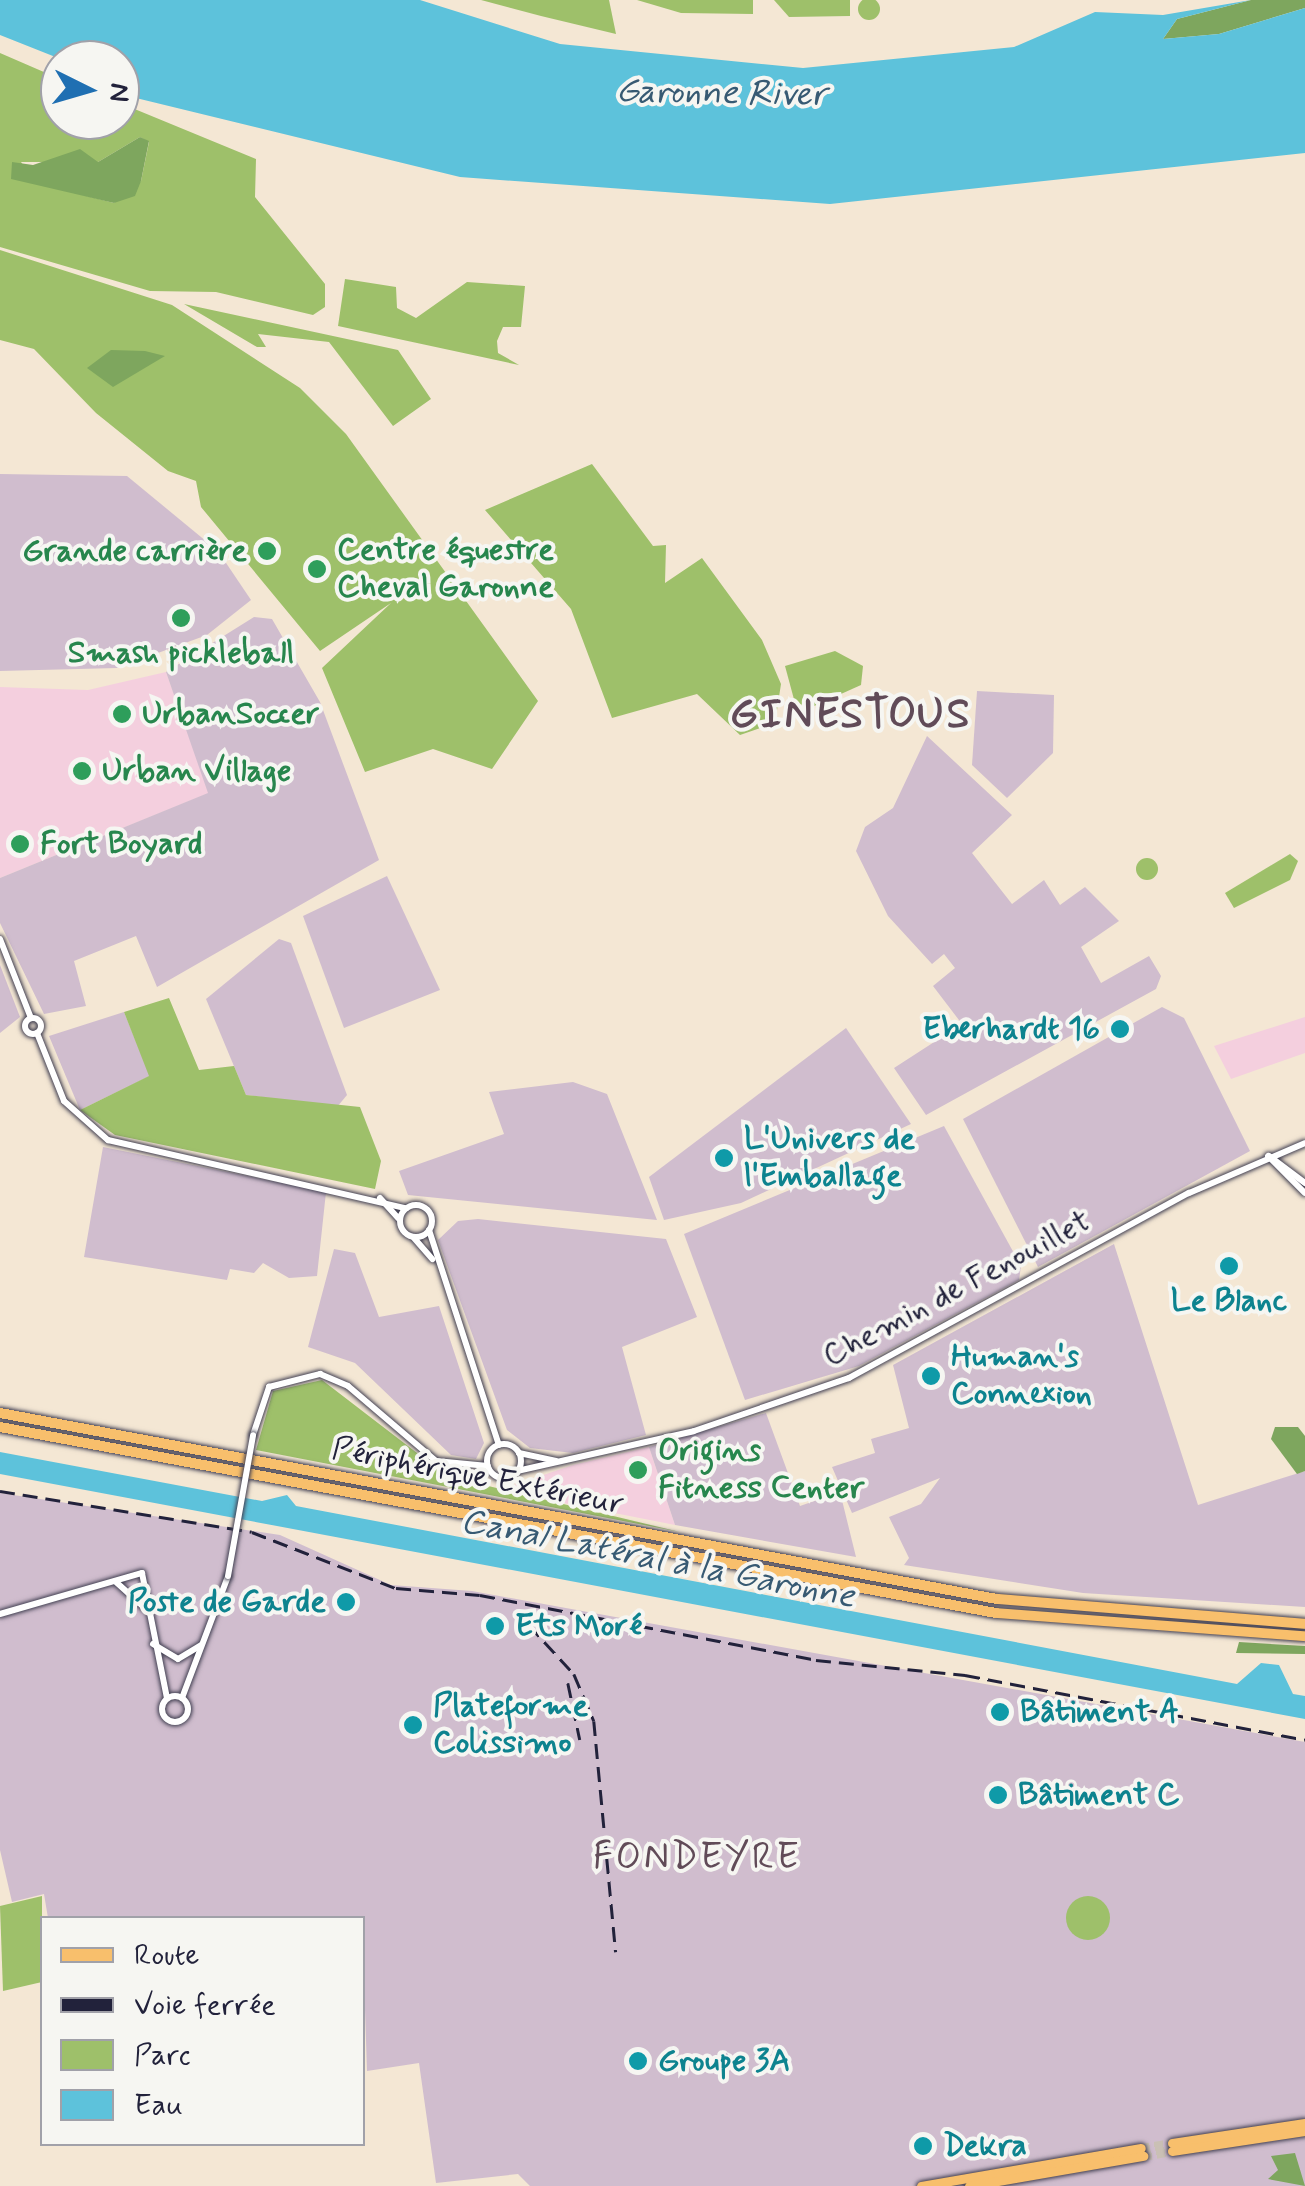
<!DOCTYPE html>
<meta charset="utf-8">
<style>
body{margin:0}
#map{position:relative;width:1305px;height:2186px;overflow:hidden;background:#f4e7d4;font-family:Mynerve,sans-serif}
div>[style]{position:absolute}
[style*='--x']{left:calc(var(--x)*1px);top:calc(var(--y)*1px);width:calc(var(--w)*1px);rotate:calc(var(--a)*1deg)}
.built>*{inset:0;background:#f4cfde}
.industrial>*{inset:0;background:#d0bdce}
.green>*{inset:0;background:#9ec06a}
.round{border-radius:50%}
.forest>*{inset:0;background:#7ea65e}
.water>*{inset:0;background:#5dc2db}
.major-tunnel>*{height:9px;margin-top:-4.5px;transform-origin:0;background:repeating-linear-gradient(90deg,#cac0b5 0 9px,transparent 0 13.5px)}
.roads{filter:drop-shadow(0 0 2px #424052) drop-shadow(0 0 2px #424052)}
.minor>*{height:6px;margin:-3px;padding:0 3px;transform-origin:3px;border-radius:3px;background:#fff}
.minor>.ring{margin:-3px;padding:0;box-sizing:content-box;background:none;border:6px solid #fff;border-radius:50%}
.major>*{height:9px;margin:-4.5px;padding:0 4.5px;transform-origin:4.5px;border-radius:4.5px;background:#f8bf6c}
.highway>*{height:10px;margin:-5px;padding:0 5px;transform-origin:5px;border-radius:5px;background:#f8bf6c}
.rail>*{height:2.5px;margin-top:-1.25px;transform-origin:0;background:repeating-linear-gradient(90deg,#22223b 0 15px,transparent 0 23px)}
.bridges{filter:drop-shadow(0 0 2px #424052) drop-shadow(0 0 2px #424052)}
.minor-bridge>*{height:6px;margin:-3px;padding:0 3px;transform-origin:3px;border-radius:3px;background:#fff}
.dots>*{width:28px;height:28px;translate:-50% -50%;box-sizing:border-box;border:5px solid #f6f6f2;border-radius:50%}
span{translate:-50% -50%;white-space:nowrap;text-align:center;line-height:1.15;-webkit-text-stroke:8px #f6f6f2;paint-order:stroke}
.leisure-label{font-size:32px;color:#27864d;font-weight:700}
.right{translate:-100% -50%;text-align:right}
.left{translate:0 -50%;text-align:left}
.culture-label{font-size:32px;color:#0d838f;font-weight:700}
.street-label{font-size:32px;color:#22223b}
.water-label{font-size:35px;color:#375a73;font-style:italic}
.quarter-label{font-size:38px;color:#614b58;letter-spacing:2.5px}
.district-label{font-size:42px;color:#614b58;font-weight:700;letter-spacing:2.5px}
.legend{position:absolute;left:40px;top:1916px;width:325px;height:230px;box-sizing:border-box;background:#f6f6f2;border:2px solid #a1a1a9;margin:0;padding:12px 18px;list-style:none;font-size:30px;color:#22223b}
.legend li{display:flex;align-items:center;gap:20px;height:50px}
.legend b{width:50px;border:2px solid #a1a1a9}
.north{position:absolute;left:40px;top:40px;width:100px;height:100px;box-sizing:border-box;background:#f6f6f2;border:2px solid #a1a1a9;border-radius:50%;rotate:95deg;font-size:28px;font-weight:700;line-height:40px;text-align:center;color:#22223b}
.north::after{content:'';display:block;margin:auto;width:35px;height:45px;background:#1f6fb2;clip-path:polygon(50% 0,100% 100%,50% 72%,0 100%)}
</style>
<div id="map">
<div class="built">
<div style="clip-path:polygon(166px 672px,209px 793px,0 878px,0 687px,88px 690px)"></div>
<div style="clip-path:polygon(1305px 1017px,1305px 1053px,1231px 1079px,1214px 1046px)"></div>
<div style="clip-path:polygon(649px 1447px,675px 1525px,513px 1493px,511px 1486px,573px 1465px)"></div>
</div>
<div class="industrial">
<div style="clip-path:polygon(0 474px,127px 476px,218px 551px,251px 600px,207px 635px,117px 668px,0 671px)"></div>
<div style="clip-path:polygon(254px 617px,272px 619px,320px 702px,379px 860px,157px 987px,136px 936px,74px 961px,86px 1006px,44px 1014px,0 923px,0 878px,208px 793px,166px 672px)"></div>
<div style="clip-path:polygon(977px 691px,1054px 695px,1053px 753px,1007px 798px,972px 765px)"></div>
<div style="clip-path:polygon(927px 736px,1012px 815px,972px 853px,1012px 904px,1044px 880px,1060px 905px,1085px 887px,1119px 921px,1081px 947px,1101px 983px,1149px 956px,1161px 976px,1156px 989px,926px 1115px,894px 1068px,962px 1024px,933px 986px,955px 968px,944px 954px,932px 964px,888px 916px,856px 851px,865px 827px,893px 808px)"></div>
<div style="clip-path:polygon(387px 876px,440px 990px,344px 1028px,303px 916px)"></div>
<div style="clip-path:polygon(279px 939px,291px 943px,347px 1095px,337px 1107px,246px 1095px,206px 999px)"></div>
<div style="clip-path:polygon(0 965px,20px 1017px,0 1033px)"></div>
<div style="clip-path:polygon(1162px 1007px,1184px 1018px,1250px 1151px,1038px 1267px,963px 1119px)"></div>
<div style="clip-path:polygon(124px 1012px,150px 1076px,80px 1110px,49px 1036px)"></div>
<div style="clip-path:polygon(846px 1028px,911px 1124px,741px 1203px,664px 1220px,649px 1177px)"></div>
<div style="clip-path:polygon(573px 1082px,607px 1094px,657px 1220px,408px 1195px,399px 1171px,504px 1134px,489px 1092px)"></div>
<div style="clip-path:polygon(944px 1126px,1021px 1266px,1019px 1280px,859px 1366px,745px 1400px,684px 1234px)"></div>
<div style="clip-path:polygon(103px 1147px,326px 1192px,317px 1276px,289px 1278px,263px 1263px,254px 1273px,230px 1269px,227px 1280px,84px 1257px)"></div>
<div style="clip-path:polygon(478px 1219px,666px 1239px,697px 1317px,622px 1347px,646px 1435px,573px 1453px,530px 1448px,507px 1430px,438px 1240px,458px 1221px)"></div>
<div style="clip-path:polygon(1114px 1244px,1198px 1505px,1305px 1471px,1305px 1607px,1083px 1593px,904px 1565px,909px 1558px,889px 1517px,921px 1504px,940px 1478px,852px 1513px,832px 1467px,875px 1453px,871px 1439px,909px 1428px,893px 1365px)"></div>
<div style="clip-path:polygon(334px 1249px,355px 1253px,379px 1317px,439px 1306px,484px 1443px,476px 1459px,451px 1455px,355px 1363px,308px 1347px)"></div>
<div style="clip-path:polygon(766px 1413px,800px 1506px,840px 1492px,856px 1557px,675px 1525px,649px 1447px)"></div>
<div style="clip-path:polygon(0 1493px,280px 1535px,391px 1585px,472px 1591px,1305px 1742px,1305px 2186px,530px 2186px,518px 2174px,436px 2183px,419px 2063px,367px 2071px,362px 1918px,48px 1918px,44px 1894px,12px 1902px,0 1850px)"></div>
</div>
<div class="green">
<div class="round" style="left:858px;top:-2px;width:22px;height:22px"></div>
<div style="clip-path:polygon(481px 0,609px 0,616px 34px,541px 16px)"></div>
<div style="clip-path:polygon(637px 0,753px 0,753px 14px,681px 13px)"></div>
<div style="clip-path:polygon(774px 0,850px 0,850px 16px,789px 17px)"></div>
<div style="clip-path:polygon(evenodd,0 53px,60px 79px,60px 120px,120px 120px,120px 103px,256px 159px,255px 197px,325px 284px,325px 307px,313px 315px,216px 292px,150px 291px,0 247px,0 53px,140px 137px,149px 142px,141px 181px,114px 203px,36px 183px,21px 162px,98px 162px,140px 137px)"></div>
<div style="clip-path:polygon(0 250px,172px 305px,300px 388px,346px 434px,538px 701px,492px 769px,433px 749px,365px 772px,322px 668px,391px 603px,320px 651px,201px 507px,196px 481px,168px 471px,96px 413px,34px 349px,0 340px)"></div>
<div style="clip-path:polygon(345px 279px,396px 287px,397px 308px,416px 318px,467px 282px,525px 286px,521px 327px,503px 327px,497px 341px,498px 353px,519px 365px,338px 326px)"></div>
<div style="clip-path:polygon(184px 304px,398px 350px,431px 399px,393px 426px,329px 342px,258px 334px,266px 347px,257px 347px)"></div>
<div style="clip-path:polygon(592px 464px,653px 546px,666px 545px,665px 583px,702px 558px,762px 640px,781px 684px,775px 723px,740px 735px,697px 694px,612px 718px,571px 609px,485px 510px)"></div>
<div style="clip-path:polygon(835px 651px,863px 666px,861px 685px,812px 707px,795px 703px,785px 666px)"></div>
<div style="clip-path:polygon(1290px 854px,1298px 861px,1290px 880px,1234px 908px,1225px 893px)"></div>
<div class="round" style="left:1136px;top:858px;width:22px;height:22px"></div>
<div style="clip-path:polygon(169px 998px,199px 1070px,234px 1066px,246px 1095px,360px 1107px,381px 1161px,375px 1189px,115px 1135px,80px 1110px,149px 1076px,124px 1012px)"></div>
<div style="clip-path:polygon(322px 1380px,447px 1476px,680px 1532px,256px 1450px,273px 1391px)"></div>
<div class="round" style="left:1066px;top:1896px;width:44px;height:44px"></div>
<div style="clip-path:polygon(42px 1896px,42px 1982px,3px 1991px,0 1906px)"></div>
</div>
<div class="forest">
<div style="clip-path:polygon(1251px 0,1305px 0,1305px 8px,1219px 34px,1163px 39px,1177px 19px)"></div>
<div style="clip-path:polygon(140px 137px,149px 141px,141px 181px,135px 196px,114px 203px,11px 179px,12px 162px,33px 165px,80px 149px,98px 162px)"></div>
<div style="clip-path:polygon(111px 350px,145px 351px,165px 356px,113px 387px,87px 368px)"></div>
<div style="clip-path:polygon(1275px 1427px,1298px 1427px,1305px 1436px,1305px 1471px,1297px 1474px,1271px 1439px)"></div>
<div style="clip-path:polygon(1239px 1642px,1305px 1646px,1305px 1654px,1236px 1653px)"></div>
<div style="clip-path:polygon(1295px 2153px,1305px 2186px,1268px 2179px,1278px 2170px,1271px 2156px)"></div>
</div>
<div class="water">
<div style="clip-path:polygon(0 0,420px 0,560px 44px,803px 68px,1014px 47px,1095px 12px,1163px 15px,1251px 0,1177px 19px,1163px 39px,1219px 34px,1305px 8px,1305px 153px,830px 204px,460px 177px,136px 98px,120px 90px,120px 60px,63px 60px,0 35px)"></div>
<div style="clip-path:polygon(0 1452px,262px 1501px,287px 1495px,296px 1506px,1237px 1684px,1261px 1663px,1279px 1665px,1293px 1694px,1305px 1696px,1305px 1719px,0 1474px)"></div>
</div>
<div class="major-tunnel">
<div style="--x:1141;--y:2148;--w:31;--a:-9"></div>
<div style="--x:1143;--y:2156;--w:29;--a:-10"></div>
</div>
<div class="roads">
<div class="minor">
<div style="--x:0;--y:939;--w:85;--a:68.6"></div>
<div class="ring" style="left:25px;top:1018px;width:10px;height:10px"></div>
<div style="--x:37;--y:1033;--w:73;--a:68.3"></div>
<div style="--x:64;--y:1101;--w:59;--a:41.6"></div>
<div style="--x:108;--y:1140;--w:306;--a:12.9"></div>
<div style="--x:1268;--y:1156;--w:52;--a:45"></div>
<div style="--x:1269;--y:1156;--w:45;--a:36.9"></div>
<div style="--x:380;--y:1198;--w:27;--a:48"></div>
<div class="ring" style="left:400px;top:1205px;width:26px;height:26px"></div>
<div style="--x:429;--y:1230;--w:226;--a:72"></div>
<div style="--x:414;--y:1238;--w:28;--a:49"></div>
<div style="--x:253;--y:1435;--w:51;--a:-71.6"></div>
<div style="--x:269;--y:1387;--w:53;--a:-14.3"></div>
<div style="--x:320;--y:1374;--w:30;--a:23"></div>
<div style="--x:348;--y:1386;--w:116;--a:40.4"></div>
<div style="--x:436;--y:1461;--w:52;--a:5.5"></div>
<div class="ring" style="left:487px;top:1444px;width:28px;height:28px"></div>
<div style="--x:519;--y:1453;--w:38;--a:12"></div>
<div style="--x:517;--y:1471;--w:181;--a:-12.7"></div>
<div style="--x:694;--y:1431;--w:164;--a:-18.9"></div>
<div style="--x:849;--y:1378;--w:387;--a:-28.6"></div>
<div style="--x:1189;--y:1193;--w:126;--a:-23.3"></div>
<div style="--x:116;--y:1582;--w:40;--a:42"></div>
<div style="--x:0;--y:1614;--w:148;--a:-16.1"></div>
<div style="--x:142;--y:1573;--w:127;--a:78.7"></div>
<div style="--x:153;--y:1644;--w:29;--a:31"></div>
<div style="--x:178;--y:1659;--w:27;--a:-31"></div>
<div class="ring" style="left:162px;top:1696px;width:20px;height:20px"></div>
<div style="--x:182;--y:1698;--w:130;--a:-69.3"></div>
</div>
<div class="major">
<div style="--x:1172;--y:2143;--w:134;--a:-8.6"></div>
<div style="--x:1172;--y:2151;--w:134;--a:-8.6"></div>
<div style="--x:921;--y:2186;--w:223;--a:-9.8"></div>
<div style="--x:969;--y:2186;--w:177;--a:-9.8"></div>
</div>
<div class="highway">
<div style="--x:0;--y:1413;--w:1014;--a:10.57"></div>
<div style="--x:997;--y:1599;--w:309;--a:4.6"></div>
<div style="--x:0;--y:1427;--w:1013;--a:10.58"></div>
<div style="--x:996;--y:1613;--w:310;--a:4.3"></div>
</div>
</div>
<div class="rail">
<div style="--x:0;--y:1491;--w:255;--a:9.2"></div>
<div style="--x:252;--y:1532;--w:155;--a:21.3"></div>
<div style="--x:396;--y:1588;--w:84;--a:4.8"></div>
<div style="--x:480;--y:1595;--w:342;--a:10.9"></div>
<div style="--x:816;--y:1660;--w:150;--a:5.7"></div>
<div style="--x:965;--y:1675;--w:346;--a:10.8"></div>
<div style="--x:529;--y:1625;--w:67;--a:47.4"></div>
<div style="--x:574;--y:1674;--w:51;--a:66.9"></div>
<div style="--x:594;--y:1721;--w:232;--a:84.6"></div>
<div style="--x:568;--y:1683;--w:58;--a:78.1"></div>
</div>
<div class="bridges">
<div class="minor-bridge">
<div style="--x:228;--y:1576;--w:143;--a:-79.9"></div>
</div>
</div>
<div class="dots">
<div style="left:267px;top:551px;background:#2e9e5b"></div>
<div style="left:317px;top:569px;background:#2e9e5b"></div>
<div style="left:181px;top:618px;background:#2e9e5b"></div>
<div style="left:122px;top:714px;background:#2e9e5b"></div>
<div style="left:82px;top:771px;background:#2e9e5b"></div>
<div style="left:20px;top:844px;background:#2e9e5b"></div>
<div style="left:1120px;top:1029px;background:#0f9aa8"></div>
<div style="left:724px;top:1158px;background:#0f9aa8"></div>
<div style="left:1229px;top:1266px;background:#0f9aa8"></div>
<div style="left:931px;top:1376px;background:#0f9aa8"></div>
<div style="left:638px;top:1470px;background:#2e9e5b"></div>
<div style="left:346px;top:1602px;background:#0f9aa8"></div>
<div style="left:495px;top:1626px;background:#0f9aa8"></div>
<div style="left:1000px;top:1712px;background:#0f9aa8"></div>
<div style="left:413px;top:1725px;background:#0f9aa8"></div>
<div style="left:998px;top:1795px;background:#0f9aa8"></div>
<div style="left:638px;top:2061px;background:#0f9aa8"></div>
<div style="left:923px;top:2146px;background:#0f9aa8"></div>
</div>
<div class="leisure-label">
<span class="right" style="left:247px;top:551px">Grande carrière</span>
<span class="left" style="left:337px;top:569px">Centre équestre<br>Cheval Garonne</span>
<span style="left:181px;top:653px">Smash pickleball</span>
<span class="left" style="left:142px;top:714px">UrbanSoccer</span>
<span class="left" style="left:102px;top:771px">Urban Village</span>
<span class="left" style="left:40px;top:844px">Fort Boyard</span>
<span class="left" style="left:658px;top:1470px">Origins<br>Fitness Center</span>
</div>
<div class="culture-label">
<span class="right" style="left:1100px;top:1029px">Eberhardt 16</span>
<span class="left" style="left:744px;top:1158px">L'Univers de<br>l'Emballage</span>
<span style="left:1229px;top:1301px">Le Blanc</span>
<span class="left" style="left:951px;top:1376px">Human's<br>Connexion</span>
<span class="right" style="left:326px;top:1602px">Poste de Garde</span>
<span class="left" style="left:515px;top:1626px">Ets Moré</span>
<span class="left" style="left:433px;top:1725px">Plateforme<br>Colissimo</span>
<span class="left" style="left:1020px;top:1712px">Bâtiment A</span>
<span class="left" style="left:1018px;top:1795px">Bâtiment C</span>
<span class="left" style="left:658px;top:2061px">Groupe 3A</span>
<span class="left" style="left:943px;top:2146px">Dekra</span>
</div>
<div class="street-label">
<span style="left:957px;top:1289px;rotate:-28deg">Chemin de Fenouillet</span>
<span style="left:478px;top:1477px;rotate:11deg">Périphérique Extérieur</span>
</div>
<div class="water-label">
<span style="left:721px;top:93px;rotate:1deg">Garonne River</span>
<span style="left:658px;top:1559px;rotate:11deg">Canal Latéral à la Garonne</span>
</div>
<div class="quarter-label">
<span style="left:697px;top:1858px">FONDEYRE</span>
</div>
<div class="district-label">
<span style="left:851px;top:716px">GINESTOUS</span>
</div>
<ul class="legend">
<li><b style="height:12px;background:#f8bf6c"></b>Route</li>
<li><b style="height:12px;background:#22223b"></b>Voie ferrée</li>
<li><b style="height:28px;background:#9ec06a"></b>Parc</li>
<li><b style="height:28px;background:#5dc2db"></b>Eau</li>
</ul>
<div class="north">N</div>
</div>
